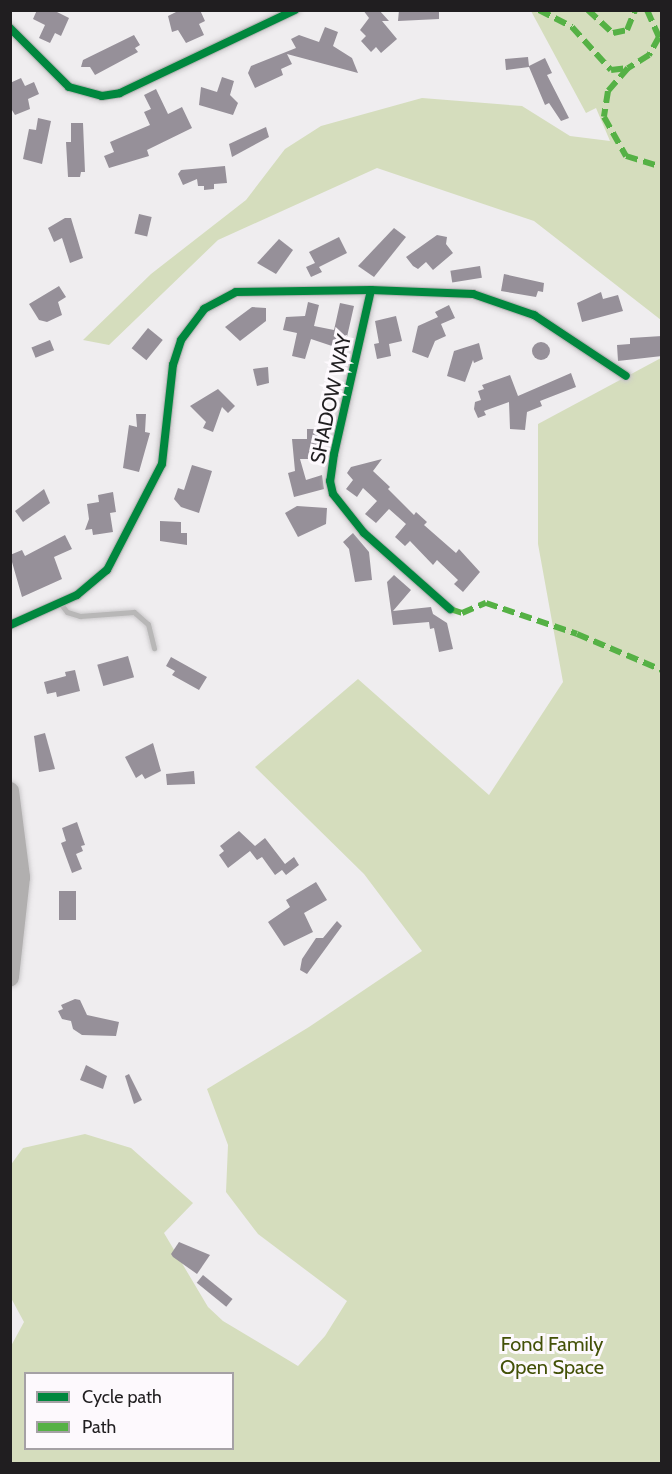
<!DOCTYPE html>
<style>
body{margin:0}
#map{position:relative;width:672px;height:1474px;overflow:hidden;background:#efedef;font-family:Cabin,sans-serif}
div>[style]{position:absolute}
[style*='--x']{left:calc(var(--x)*1px);top:calc(var(--y)*1px);width:calc(var(--w)*1px);rotate:calc(var(--a)*1deg)}
.green>*{inset:0;background:#d5ddbd}
.building>*{inset:0;background:#969099;transform-origin:0 0}
.round{border-radius:50%}
.roads{filter:drop-shadow(0 0 2px #cac8ca) drop-shadow(0 0 2px #cac8ca)}
.lane>*{height:5px;margin:-2.5px;padding:0 2.5px;transform-origin:2.5px;border-radius:2.5px;background:#b8b7b7}
.street>*{height:10px;margin:-5px;padding:0 5px;transform-origin:5px;border-radius:5px;background:#b8b7b7}
.primary>*{height:18px;margin:-9px;padding:0 9px;transform-origin:9px;border-radius:9px;background:#b1afaf}
.quiet>*{height:6px;margin-top:-3px;transform-origin:0;background:repeating-linear-gradient(90deg,#55b145 0 12px,transparent 0 18px)}
.cycleway>*{height:8px;margin:-4px;padding:0 4px;transform-origin:4px;border-radius:4px;background:#00873e}
span{translate:-50% -50%;white-space:nowrap;text-align:center;line-height:1.15;-webkit-text-stroke:6px #fdf9fd;paint-order:stroke}
.street-label{font-size:20px;color:#201e20}
.park-label{font-size:20px;color:#435107}
.frame{position:absolute;inset:0;border:12px solid #201e20;pointer-events:none}
.legend{position:absolute;left:24px;top:1372px;width:210px;height:78px;box-sizing:border-box;background:#fdf9fd;border:2px solid #a5a1a5;margin:0;padding:8px 10px;list-style:none;font-size:18px;color:#201e20}
.legend li{display:flex;align-items:center;gap:12px;height:30px}
.legend b{width:30px;border:2px solid #a5a1a5}
</style>
<div id="map">
<div class="green">
<div style="clip-path:polygon(531px 11px,661px 11px,661px 320px,534px 221px,377px 168px,218px 240px,109px 345px,83px 340px,151px 274px,246px 200px,285px 149px,321px 126px,422px 98px,522px 106px,570px 136px,610px 141px,596px 108px,586px 113px)"></div>
<div style="clip-path:polygon(evenodd,661px 358px,661px 1463px,11px 1464px,11px 1346px,24px 1322px,11px 1298px,10px 1166px,23px 1148px,85px 1134px,131px 1148px,193px 1203px,164px 1233px,208px 1307px,223px 1321px,298px 1366px,325px 1336px,347px 1301px,258px 1234px,226px 1192px,228px 1145px,207px 1089px,309px 1027px,422px 951px,364px 874px,255px 767px,358px 679px,489px 795px,563px 682px,538px 544px,538px 424px,661px 358px,26px 1374px,232px 1374px,232px 1448px,26px 1448px,26px 1374px)"></div>
</div>
<div class="building">
<div style="clip-path:polygon(37px 10px,53px 10px,69px 18px,61px 36px,55px 33px,50px 43px,39px 38px,45px 25px,33px 19px)"></div>
<div style="clip-path:polygon(180px 10px,200px 10px,205px 21px,199px 24px,204px 35px,186px 43px,178px 30px,172px 32px,168px 16px)"></div>
<div style="clip-path:polygon(363px 10px,379px 10px,389px 21px,382px 21px,397px 39px,381px 53px,376px 47px,371px 52px,361px 41px,366px 36px,360px 30px,369px 18px)"></div>
<div style="clip-path:polygon(399px 10px,439px 10px,439px 19px,398px 21px)"></div>
<div style="clip-path:polygon(325px 27px,338px 32px,333px 46px,352px 58px,358px 73px,287px 54px,292px 64px,281px 69px,283px 75px,255px 88px,248px 73px,251px 66px,296px 48px,291px 39px,299px 35px,319px 42px)"></div>
<div style="clip-path:polygon(134px 35px,140px 45px,135px 48px,138px 52px,95px 75px,90px 67px,81px 67px,83px 60px)"></div>
<div style="clip-path:polygon(528px 57px,529px 66px,545px 58px,552px 73px,547px 75px,569px 118px,561px 121px,549px 103px,545px 105px,529px 67px,506px 70px,505px 59px)"></div>
<div style="clip-path:polygon(222px 77px,234px 81px,230px 95px,238px 103px,233px 115px,199px 105px,201px 87px,217px 92px)"></div>
<div style="clip-path:polygon(21px 78px,25px 86px,34px 82px,39px 94px,28px 99px,30px 109px,15px 115px,10px 107px,10px 83px)"></div>
<div style="clip-path:polygon(156px 89px,168px 114px,182px 107px,192px 128px,147px 150px,149px 156px,109px 168px,104px 156px,114px 152px,110px 142px,150px 125px,144px 112px,151px 109px,144px 95px)"></div>
<div style="clip-path:polygon(38px 118px,51px 121px,42px 164px,23px 159px,29px 129px,36px 130px)"></div>
<div style="clip-path:polygon(71px 123px,83px 123px,85px 172px,81px 172px,80px 177px,68px 177px,66px 142px,71px 142px)"></div>
<div style="clip-path:polygon(266px 127px,269px 137px,232px 157px,229px 144px)"></div>
<div style="clip-path:polygon(225px 166px,227px 183px,214px 184px,214px 189px,204px 190px,204px 186px,198px 186px,197px 179px,183px 185px,178px 174px,181px 170px)"></div>
<div style="left:139px;top:214px;width:13px;height:20px;rotate:13deg"></div>
<div style="clip-path:polygon(65px 218px,71px 218px,83px 258px,70px 263px,62px 238px,54px 242px,48px 228px)"></div>
<div style="clip-path:polygon(394px 228px,406px 237px,374px 277px,358px 266px)"></div>
<div style="clip-path:polygon(437px 235px,447px 237px,446px 244px,453px 253px,433px 270px,426px 262px,418px 269px,413px 266px,406px 257px)"></div>
<div style="clip-path:polygon(339px 237px,347px 253px,319px 267px,322px 272px,311px 277px,306px 267px,315px 263px,309px 252px)"></div>
<div style="clip-path:polygon(279px 239px,293px 250px,276px 274px,257px 263px)"></div>
<div style="left:480px;top:266px;width:12px;height:30px;rotate:81deg"></div>
<div style="clip-path:polygon(504px 274px,544px 283px,543px 292px,538px 291px,536px 297px,501px 291px)"></div>
<div style="clip-path:polygon(59px 286px,66px 297px,58px 302px,62px 315px,47px 322px,39px 320px,29px 304px)"></div>
<div style="clip-path:polygon(601px 292px,603px 299px,618px 295px,623px 311px,582px 322px,577px 303px)"></div>
<div style="clip-path:polygon(308px 302px,319px 305px,314px 326px,334px 330px,340px 303px,354px 306px,344px 350px,311px 339px,305px 359px,292px 356px,297px 333px,283px 330px,286px 317px,305px 316px)"></div>
<div style="clip-path:polygon(449px 305px,455px 318px,441px 324px,446px 336px,435px 341px,428px 358px,412px 352px,418px 326px,438px 317px,435px 312px)"></div>
<div style="clip-path:polygon(252px 307px,266px 308px,266px 321px,240px 341px,225px 327px)"></div>
<div style="clip-path:polygon(396px 316px,402px 341px,389px 344px,391px 356px,377px 359px,374px 344px,379px 343px,375px 321px)"></div>
<div style="left:148px;top:328px;width:19px;height:26px;rotate:39deg"></div>
<div style="clip-path:polygon(662px 336px,662px 356px,618px 361px,617px 345px,630px 344px,630px 338px)"></div>
<div style="left:50px;top:340px;width:11px;height:20px;rotate:68deg"></div>
<div class="round" style="left:532px;top:342px;width:18px;height:18px"></div>
<div style="clip-path:polygon(479px 343px,483px 359px,474px 363px,473px 360px,465px 382px,447px 376px,454px 351px)"></div>
<div style="clip-path:polygon(268px 367px,269px 383px,257px 386px,253px 369px)"></div>
<div style="clip-path:polygon(571px 373px,576px 387px,540px 401px,542px 406px,527px 412px,525px 430px,510px 429px,509px 402px,484px 411px,486px 415px,478px 418px,474px 409px,475px 402px,481px 400px,478px 391px,484px 389px,482px 385px,510px 375px,518px 396px)"></div>
<div style="clip-path:polygon(218px 389px,235px 406px,228px 413px,222px 407px,213px 432px,203px 428px,206px 422px,190px 406px)"></div>
<div style="clip-path:polygon(136px 414px,146px 414px,145px 432px,150px 433px,139px 472px,123px 468px,129px 425px,137px 427px)"></div>
<div style="clip-path:polygon(307px 429px,324px 429px,325px 441px,319px 441px,319px 459px,300px 459px,306px 480px,322px 475px,324px 489px,294px 497px,288px 473px,295px 471px,292px 439px,307px 439px)"></div>
<div style="clip-path:polygon(382px 459px,373px 471px,390px 487px,388px 489px,414px 515px,416px 512px,427px 522px,424px 525px,456px 553px,459px 549px,480px 572px,463px 592px,454px 584px,458px 580px,437px 560px,433px 565px,410px 541px,405px 546px,395px 537px,406px 524px,389px 509px,376px 523px,365px 514px,377px 501px,363px 488px,357px 497px,346px 489px,353px 480px,347px 473px,351px 467px)"></div>
<div style="clip-path:polygon(192px 465px,212px 471px,199px 513px,181px 507px,174px 499px,178px 488px,184px 490px)"></div>
<div style="clip-path:polygon(44px 489px,50px 503px,23px 522px,15px 511px)"></div>
<div style="clip-path:polygon(113px 492px,116px 512px,110px 513px,113px 532px,93px 535px,92px 529px,85px 530px,89px 519px,87px 504px,99px 502px,98px 495px)"></div>
<div style="clip-path:polygon(297px 506px,327px 508px,326px 524px,298px 537px,285px 513px)"></div>
<div style="clip-path:polygon(160px 521px,181px 522px,181px 533px,187px 533px,187px 545px,160px 541px)"></div>
<div style="clip-path:polygon(353px 533px,369px 552px,372px 580px,355px 582px,349px 549px,343px 542px)"></div>
<div style="clip-path:polygon(65px 535px,72px 549px,54px 557px,62px 579px,22px 597px,10px 555px,22px 550px,25px 556px)"></div>
<div style="clip-path:polygon(394px 575px,411px 590px,393px 611px,431px 607px,433px 614px,447px 623px,453px 649px,439px 652px,434px 628px,430px 629px,429px 622px,393px 625px,387px 582px)"></div>
<div style="left:128px;top:656px;width:22px;height:32px;rotate:74deg"></div>
<div style="clip-path:polygon(171px 657px,207px 677px,199px 690px,172px 675px,175px 671px,166px 666px)"></div>
<div style="clip-path:polygon(75px 670px,80px 691px,57px 697px,56px 692px,47px 694px,44px 682px,66px 676px,65px 672px)"></div>
<div style="clip-path:polygon(45px 733px,55px 769px,39px 772px,34px 736px)"></div>
<div style="clip-path:polygon(153px 743px,161px 771px,145px 779px,142px 774px,136px 778px,125px 757px)"></div>
<div style="clip-path:polygon(194px 771px,195px 784px,167px 785px,166px 774px)"></div>
<div style="clip-path:polygon(77px 822px,85px 845px,81px 846px,83px 851px,76px 854px,82px 869px,72px 873px,61px 843px,66px 841px,62px 828px)"></div>
<div style="clip-path:polygon(239px 831px,255px 846px,265px 838px,285px 864px,294px 857px,299px 865px,286px 875px,282px 870px,275px 875px,262px 857px,257px 860px,250px 851px,228px 868px,219px 855px,224px 851px,220px 846px)"></div>
<div style="clip-path:polygon(316px 882px,327px 900px,304px 913px,313px 932px,284px 946px,268px 922px,290px 907px,286px 900px)"></div>
<div style="left:59px;top:891px;width:17px;height:29px"></div>
<div style="clip-path:polygon(337px 921px,342px 926px,307px 974px,300px 970px,302px 959px,316px 938px,323px 938px)"></div>
<div style="clip-path:polygon(75px 999px,80px 1000px,87px 1015px,119px 1022px,116px 1036px,82px 1035px,73px 1029px,71px 1021px,62px 1019px,58px 1011px,63px 1009px,61px 1005px)"></div>
<div style="clip-path:polygon(86px 1065px,107px 1076px,103px 1089px,80px 1080px)"></div>
<div style="clip-path:polygon(129px 1074px,142px 1100px,134px 1104px,125px 1076px)"></div>
<div style="clip-path:polygon(179px 1242px,210px 1255px,197px 1274px,173px 1257px,171px 1254px)"></div>
<div style="left:203px;top:1275px;width:38px;height:10px;rotate:39deg"></div>
</div>
<div class="roads">
<div class="lane">
<div style="--x:60;--y:603;--w:11;--a:52"></div>
<div style="--x:67;--y:612;--w:14;--a:17"></div>
<div style="--x:80;--y:616;--w:54;--a:-4.2"></div>
<div style="--x:134;--y:612;--w:18;--a:41"></div>
<div style="--x:148;--y:624;--w:25;--a:76"></div>
</div>
<div class="street">
<div style="--x:10;--y:28;--w:83;--a:45"></div>
<div style="--x:69;--y:87;--w:34;--a:15"></div>
<div style="--x:102;--y:96;--w:18;--a:-9"></div>
<div style="--x:120;--y:93;--w:194;--a:-25.4"></div>
<div style="--x:371;--y:290;--w:168;--a:102.7"></div>
<div style="--x:334;--y:454;--w:27;--a:98"></div>
<div style="--x:330;--y:481;--w:13;--a:77"></div>
<div style="--x:333;--y:494;--w:50;--a:51.5"></div>
<div style="--x:364;--y:533;--w:115;--a:41.5"></div>
<div style="--x:10;--y:625;--w:73;--a:-24.1"></div>
<div style="--x:77;--y:595;--w:39;--a:-40"></div>
<div style="--x:107;--y:570;--w:119;--a:-62.6"></div>
<div style="--x:162;--y:464;--w:100;--a:-83.7"></div>
<div style="--x:173;--y:365;--w:26;--a:-72"></div>
<div style="--x:181;--y:340;--w:39;--a:-53"></div>
<div style="--x:204;--y:309;--w:36;--a:-28"></div>
<div style="--x:236;--y:292;--w:135;--a:-0.8"></div>
<div style="--x:371;--y:290;--w:102;--a:2.2"></div>
<div style="--x:473;--y:294;--w:65;--a:19"></div>
<div style="--x:534;--y:315;--w:110;--a:33.5"></div>
</div>
<div class="primary">
<div style="--x:10;--y:791;--w:87;--a:82.7"></div>
<div style="--x:21;--y:877;--w:101;--a:96.3"></div>
</div>
</div>
<div class="quiet">
<div style="--x:539;--y:10;--w:37;--a:27"></div>
<div style="--x:572;--y:27;--w:58;--a:47.8"></div>
<div style="--x:611;--y:70;--w:17;--a:-7"></div>
<div style="--x:588;--y:10;--w:34;--a:43"></div>
<div style="--x:613;--y:33;--w:14;--a:-12"></div>
<div style="--x:627;--y:30;--w:22;--a:-68"></div>
<div style="--x:647;--y:10;--w:30;--a:66"></div>
<div style="--x:659;--y:37;--w:21;--a:119"></div>
<div style="--x:649;--y:55;--w:25;--a:148"></div>
<div style="--x:628;--y:68;--w:30;--a:131"></div>
<div style="--x:608;--y:91;--w:26;--a:99"></div>
<div style="--x:604;--y:117;--w:45;--a:60.6"></div>
<div style="--x:626;--y:156;--w:38;--a:17"></div>
<div style="--x:450;--y:609;--w:13;--a:18"></div>
<div style="--x:462;--y:613;--w:26;--a:-23"></div>
<div style="--x:486;--y:603;--w:96;--a:18.8"></div>
<div style="--x:577;--y:634;--w:92;--a:23"></div>
</div>
<div class="cycleway">
<div style="--x:10;--y:28;--w:83;--a:45"></div>
<div style="--x:69;--y:87;--w:34;--a:15"></div>
<div style="--x:102;--y:96;--w:18;--a:-9"></div>
<div style="--x:120;--y:93;--w:194;--a:-25.4"></div>
<div style="--x:371;--y:290;--w:168;--a:102.7"></div>
<div style="--x:334;--y:454;--w:27;--a:98"></div>
<div style="--x:330;--y:481;--w:13;--a:77"></div>
<div style="--x:333;--y:494;--w:50;--a:51.5"></div>
<div style="--x:364;--y:533;--w:115;--a:41.5"></div>
<div style="--x:10;--y:625;--w:73;--a:-24.1"></div>
<div style="--x:77;--y:595;--w:39;--a:-40"></div>
<div style="--x:107;--y:570;--w:119;--a:-62.6"></div>
<div style="--x:162;--y:464;--w:100;--a:-83.7"></div>
<div style="--x:173;--y:365;--w:26;--a:-72"></div>
<div style="--x:181;--y:340;--w:39;--a:-53"></div>
<div style="--x:204;--y:309;--w:36;--a:-28"></div>
<div style="--x:236;--y:292;--w:135;--a:-0.8"></div>
<div style="--x:371;--y:290;--w:102;--a:2.2"></div>
<div style="--x:473;--y:294;--w:65;--a:19"></div>
<div style="--x:534;--y:315;--w:110;--a:33.5"></div>
</div>
<div class="street-label">
<span style="left:331px;top:399px;rotate:-78deg">SHADOW WAY</span>
</div>
<div class="park-label">
<span style="left:552px;top:1356px">Fond Family<br>Open Space</span>
</div>
<div class="frame"></div>
<ul class="legend">
<li><b style="height:8px;background:#00873e"></b>Cycle path</li>
<li><b style="height:8px;background:#55b145"></b>Path</li>
</ul>
</div>
